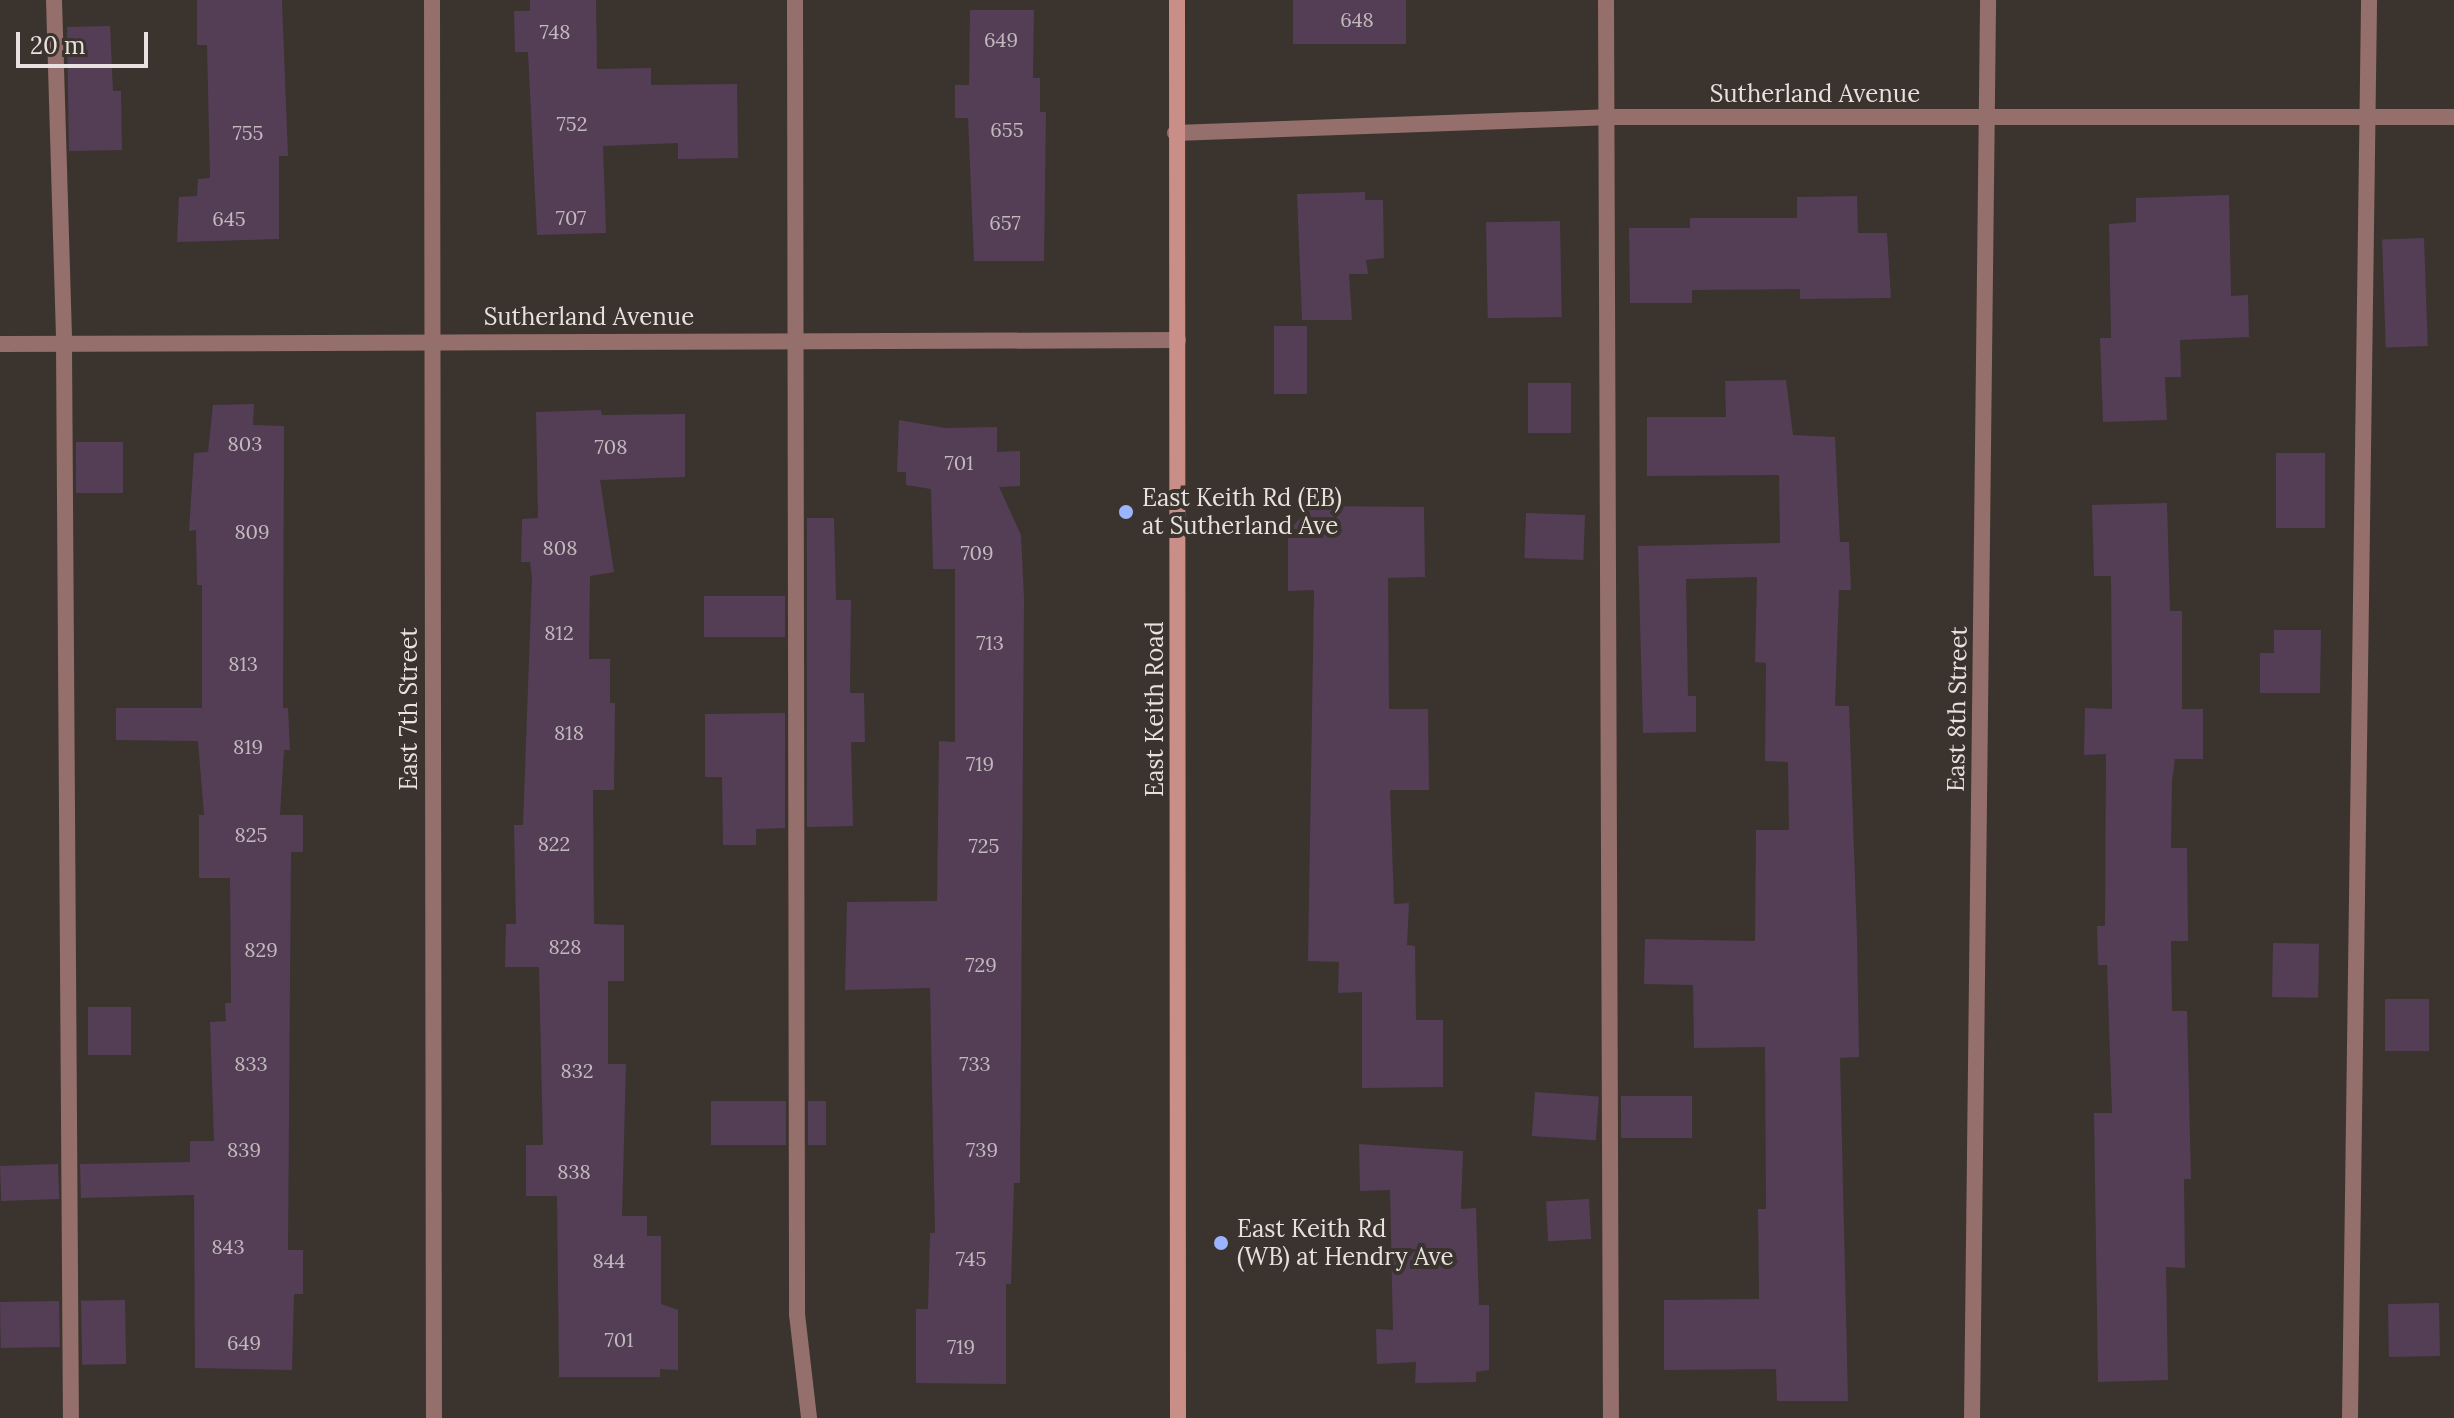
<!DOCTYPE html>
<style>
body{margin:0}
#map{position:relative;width:2454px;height:1418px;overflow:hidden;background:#3b332e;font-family:Lora,serif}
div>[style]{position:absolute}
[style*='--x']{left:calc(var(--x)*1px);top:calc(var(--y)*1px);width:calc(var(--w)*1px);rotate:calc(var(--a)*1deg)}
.building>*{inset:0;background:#533e56;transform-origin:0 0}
.service>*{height:16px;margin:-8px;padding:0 8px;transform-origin:8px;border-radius:8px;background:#946f6b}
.minor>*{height:16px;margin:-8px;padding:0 8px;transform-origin:8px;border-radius:8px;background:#946f6b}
.secondary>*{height:16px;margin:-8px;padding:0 8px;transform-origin:8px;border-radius:8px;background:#ca8e89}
.dots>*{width:22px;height:22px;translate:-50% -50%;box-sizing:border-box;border:4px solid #3b332e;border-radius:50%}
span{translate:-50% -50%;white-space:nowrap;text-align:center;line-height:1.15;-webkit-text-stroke:8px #3b332e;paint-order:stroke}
.number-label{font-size:20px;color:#c2b9bd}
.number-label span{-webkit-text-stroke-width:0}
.street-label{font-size:24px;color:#e7e2df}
.poi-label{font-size:24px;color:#e7e2df}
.left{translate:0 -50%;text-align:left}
.scale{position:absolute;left:16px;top:32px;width:132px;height:36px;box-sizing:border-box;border:4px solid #e7e2df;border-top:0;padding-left:10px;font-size:24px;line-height:28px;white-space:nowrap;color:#e7e2df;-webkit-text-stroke:6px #3b332e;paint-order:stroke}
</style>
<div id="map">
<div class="building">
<div style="clip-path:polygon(197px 0,282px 0,288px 156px,279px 156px,279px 239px,177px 242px,179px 197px,197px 196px,198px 179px,210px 178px,207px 45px,197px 45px)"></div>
<div style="clip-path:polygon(530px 0,596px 0,597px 69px,651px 68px,651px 85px,737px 84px,738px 158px,678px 159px,678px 143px,603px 146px,606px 233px,537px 235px,528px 52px,515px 52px,514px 11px,530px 11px)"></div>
<div style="left:1293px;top:0;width:113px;height:44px"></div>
<div style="clip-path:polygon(970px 10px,1034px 10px,1033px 78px,1040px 78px,1040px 112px,1046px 112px,1044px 261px,974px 261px,968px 118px,955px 118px,955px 85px,969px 85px)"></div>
<div style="clip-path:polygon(110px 26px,113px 91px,121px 91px,122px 150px,69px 151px,67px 27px)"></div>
<div style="clip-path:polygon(1365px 192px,1365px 200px,1383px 200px,1384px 258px,1366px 260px,1368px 274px,1349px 274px,1352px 320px,1302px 320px,1297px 194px)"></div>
<div style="clip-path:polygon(2229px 195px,2231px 296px,2248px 295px,2249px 337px,2180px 340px,2181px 377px,2165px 377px,2167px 420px,2103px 422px,2100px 338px,2111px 338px,2109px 224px,2136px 222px,2136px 198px)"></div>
<div style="clip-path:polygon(1857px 196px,1858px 233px,1887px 233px,1891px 298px,1800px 299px,1800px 289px,1692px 290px,1692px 303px,1630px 303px,1629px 228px,1690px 228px,1690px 218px,1797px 218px,1797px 197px)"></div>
<div style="left:1560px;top:221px;width:96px;height:74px;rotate:89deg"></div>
<div style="left:2424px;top:238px;width:108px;height:42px;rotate:88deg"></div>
<div style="left:1307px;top:326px;width:68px;height:33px;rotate:90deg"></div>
<div style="clip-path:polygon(1786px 380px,1793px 435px,1835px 437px,1840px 542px,1849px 542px,1851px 590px,1839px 590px,1835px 706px,1849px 706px,1857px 937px,1859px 1057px,1840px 1058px,1848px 1401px,1777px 1401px,1776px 1369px,1664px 1370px,1664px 1300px,1759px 1299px,1758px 1209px,1766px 1209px,1765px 1047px,1694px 1048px,1693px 985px,1644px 984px,1645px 939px,1755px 941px,1756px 830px,1789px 830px,1788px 762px,1765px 761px,1766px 663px,1755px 662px,1757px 577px,1686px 579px,1688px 696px,1696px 696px,1696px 732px,1643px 733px,1638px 546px,1780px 543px,1779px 475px,1647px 476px,1647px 417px,1726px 417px,1725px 381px)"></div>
<div style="left:1528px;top:383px;width:43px;height:50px"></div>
<div style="clip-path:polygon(254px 404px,253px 425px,284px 426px,283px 708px,288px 708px,290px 750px,284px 750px,280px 815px,303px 815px,303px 852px,291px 852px,288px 1250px,303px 1250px,303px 1294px,294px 1294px,292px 1370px,195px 1368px,194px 1195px,81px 1198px,80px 1164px,190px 1162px,190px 1141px,214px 1141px,210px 1022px,226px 1021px,225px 1003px,231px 1003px,230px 878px,199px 878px,199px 815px,204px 815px,198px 741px,116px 740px,116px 708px,202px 708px,202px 585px,197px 585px,196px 530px,189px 531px,194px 453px,208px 452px,213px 405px)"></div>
<div style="clip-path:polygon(601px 410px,602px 415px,685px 414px,685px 477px,600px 480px,614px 572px,590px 576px,589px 659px,610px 659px,610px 703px,615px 703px,614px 790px,593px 790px,594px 924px,624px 925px,624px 981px,608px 981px,608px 1064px,626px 1064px,622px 1216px,647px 1216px,647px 1236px,661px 1236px,661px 1304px,678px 1310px,678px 1370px,660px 1369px,660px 1377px,559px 1377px,557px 1196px,526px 1196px,526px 1145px,543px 1145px,539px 967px,505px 967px,506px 924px,516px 924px,514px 825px,523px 825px,532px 577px,530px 562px,521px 562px,522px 519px,538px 518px,536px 412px)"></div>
<div style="clip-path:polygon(899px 420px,945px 428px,997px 427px,997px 452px,1020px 451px,1020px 486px,999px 487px,1021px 535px,1024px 598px,1020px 1183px,1014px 1183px,1011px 1284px,1006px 1284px,1006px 1384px,916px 1383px,916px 1309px,928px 1309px,930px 1233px,935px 1233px,930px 988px,845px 990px,847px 902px,937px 901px,939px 741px,955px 742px,955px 569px,933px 569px,931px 489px,906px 485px,906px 472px,897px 472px)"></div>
<div style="left:76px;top:442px;width:47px;height:51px"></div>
<div style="left:2276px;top:453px;width:49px;height:75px"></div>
<div style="clip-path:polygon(2167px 503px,2170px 611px,2182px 611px,2182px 709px,2203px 709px,2203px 759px,2175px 759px,2172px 781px,2171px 848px,2187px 848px,2188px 941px,2171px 941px,2172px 1011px,2187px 1011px,2191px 1179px,2184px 1179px,2185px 1268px,2166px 1267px,2168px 1380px,2098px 1382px,2094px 1113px,2112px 1113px,2107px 965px,2098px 965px,2097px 926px,2105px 926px,2106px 754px,2084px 755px,2085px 708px,2112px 709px,2111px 576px,2094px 576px,2092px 505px)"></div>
<div style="clip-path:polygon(1312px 506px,1424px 507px,1425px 577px,1388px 578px,1389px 709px,1428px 709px,1429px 790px,1390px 790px,1394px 904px,1409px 903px,1407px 945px,1415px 946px,1416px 1020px,1443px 1020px,1443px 1087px,1362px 1088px,1362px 992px,1338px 993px,1339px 962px,1308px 961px,1314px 590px,1288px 591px,1288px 531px)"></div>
<div style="left:1526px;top:513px;width:59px;height:45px;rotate:2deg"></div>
<div style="clip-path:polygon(807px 518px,834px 518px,836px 600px,851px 600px,850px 693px,864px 693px,865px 742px,851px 742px,853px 826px,807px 827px)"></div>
<div style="left:785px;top:596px;width:41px;height:81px;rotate:90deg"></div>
<div style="clip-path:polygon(2274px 630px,2321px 630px,2320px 693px,2260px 693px,2260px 653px,2274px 653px)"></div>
<div style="clip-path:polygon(785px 713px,785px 828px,756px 829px,756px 845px,723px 845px,722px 777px,705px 777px,705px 714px)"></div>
<div style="left:2273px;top:943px;width:46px;height:54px;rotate:1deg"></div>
<div style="left:2385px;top:999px;width:44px;height:52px"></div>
<div style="left:88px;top:1007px;width:43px;height:48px"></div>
<div style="left:1535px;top:1092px;width:64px;height:44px;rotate:4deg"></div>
<div style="left:1621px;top:1096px;width:71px;height:42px"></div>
<div style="left:786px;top:1101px;width:44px;height:75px;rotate:90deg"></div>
<div style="left:808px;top:1101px;width:18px;height:44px"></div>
<div style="clip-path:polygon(1359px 1144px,1463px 1151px,1461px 1209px,1476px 1208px,1479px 1305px,1489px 1305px,1489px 1370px,1476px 1372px,1476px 1382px,1415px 1383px,1416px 1362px,1377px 1364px,1376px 1329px,1393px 1330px,1390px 1190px,1360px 1191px)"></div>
<div style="left:58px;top:1164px;width:35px;height:58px;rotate:88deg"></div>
<div style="left:1589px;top:1199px;width:40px;height:43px;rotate:87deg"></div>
<div style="left:125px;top:1300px;width:64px;height:44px;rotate:89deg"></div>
<div style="left:59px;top:1301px;width:46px;height:59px;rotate:89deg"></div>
<div style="left:2439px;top:1303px;width:53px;height:51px;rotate:89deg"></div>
</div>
<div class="service">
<div style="--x:54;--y:0;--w:345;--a:88.3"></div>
<div style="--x:64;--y:345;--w:1073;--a:89.63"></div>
<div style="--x:795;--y:0;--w:1314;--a:89.91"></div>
<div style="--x:797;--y:1314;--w:105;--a:83.4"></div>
<div style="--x:1606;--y:0;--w:1418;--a:89.8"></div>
<div style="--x:2350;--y:1418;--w:1418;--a:-89.23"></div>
</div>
<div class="minor">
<div style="--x:432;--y:0;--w:1418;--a:89.92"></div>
<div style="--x:1175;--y:133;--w:431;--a:-2.1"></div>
<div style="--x:1606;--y:117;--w:848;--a:0"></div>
<div style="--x:0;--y:344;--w:1178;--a:-0.19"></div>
<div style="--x:1972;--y:1418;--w:1418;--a:-89.35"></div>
</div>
<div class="secondary">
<div style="--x:1177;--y:0;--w:1418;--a:89.96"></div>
</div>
<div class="dots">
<div style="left:1126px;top:512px;background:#9ab5fd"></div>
<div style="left:1221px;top:1243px;background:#9ab5fd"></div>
</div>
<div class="number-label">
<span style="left:1357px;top:19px">648</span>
<span style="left:555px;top:31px">748</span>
<span style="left:1001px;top:39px">649</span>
<span style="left:572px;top:123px">752</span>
<span style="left:1007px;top:129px">655</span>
<span style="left:248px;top:132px">755</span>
<span style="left:571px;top:217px">707</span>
<span style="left:229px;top:218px">645</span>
<span style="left:1005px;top:222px">657</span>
<span style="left:245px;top:443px">803</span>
<span style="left:611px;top:446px">708</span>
<span style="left:959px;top:462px">701</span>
<span style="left:252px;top:531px">809</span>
<span style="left:560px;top:547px">808</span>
<span style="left:977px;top:552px">709</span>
<span style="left:559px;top:632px">812</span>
<span style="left:990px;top:642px">713</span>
<span style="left:243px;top:663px">813</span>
<span style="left:569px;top:732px">818</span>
<span style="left:248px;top:746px">819</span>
<span style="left:980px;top:763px">719</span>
<span style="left:251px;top:834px">825</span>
<span style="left:554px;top:843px">822</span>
<span style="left:984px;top:845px">725</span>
<span style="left:565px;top:946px">828</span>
<span style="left:261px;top:949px">829</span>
<span style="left:981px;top:964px">729</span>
<span style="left:251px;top:1063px">833</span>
<span style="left:975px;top:1063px">733</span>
<span style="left:577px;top:1070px">832</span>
<span style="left:244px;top:1149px">839</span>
<span style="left:982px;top:1149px">739</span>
<span style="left:574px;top:1171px">838</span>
<span style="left:228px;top:1246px">843</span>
<span style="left:971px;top:1258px">745</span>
<span style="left:609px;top:1260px">844</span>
<span style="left:619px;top:1339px">701</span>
<span style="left:244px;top:1342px">649</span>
<span style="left:961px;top:1346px">719</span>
</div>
<div class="street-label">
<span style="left:1815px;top:94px">Sutherland Avenue</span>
<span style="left:589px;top:317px">Sutherland Avenue</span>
<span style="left:409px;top:709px;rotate:-90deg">East 7th Street</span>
<span style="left:1155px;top:709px;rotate:-90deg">East Keith Road</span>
<span style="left:1957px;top:709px;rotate:-89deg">East 8th Street</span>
</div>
<div class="poi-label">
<span class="left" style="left:1142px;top:512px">East Keith Rd (EB)<br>at Sutherland Ave</span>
<span class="left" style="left:1237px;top:1243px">East Keith Rd<br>(WB) at Hendry Ave</span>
</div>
<div class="scale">20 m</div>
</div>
